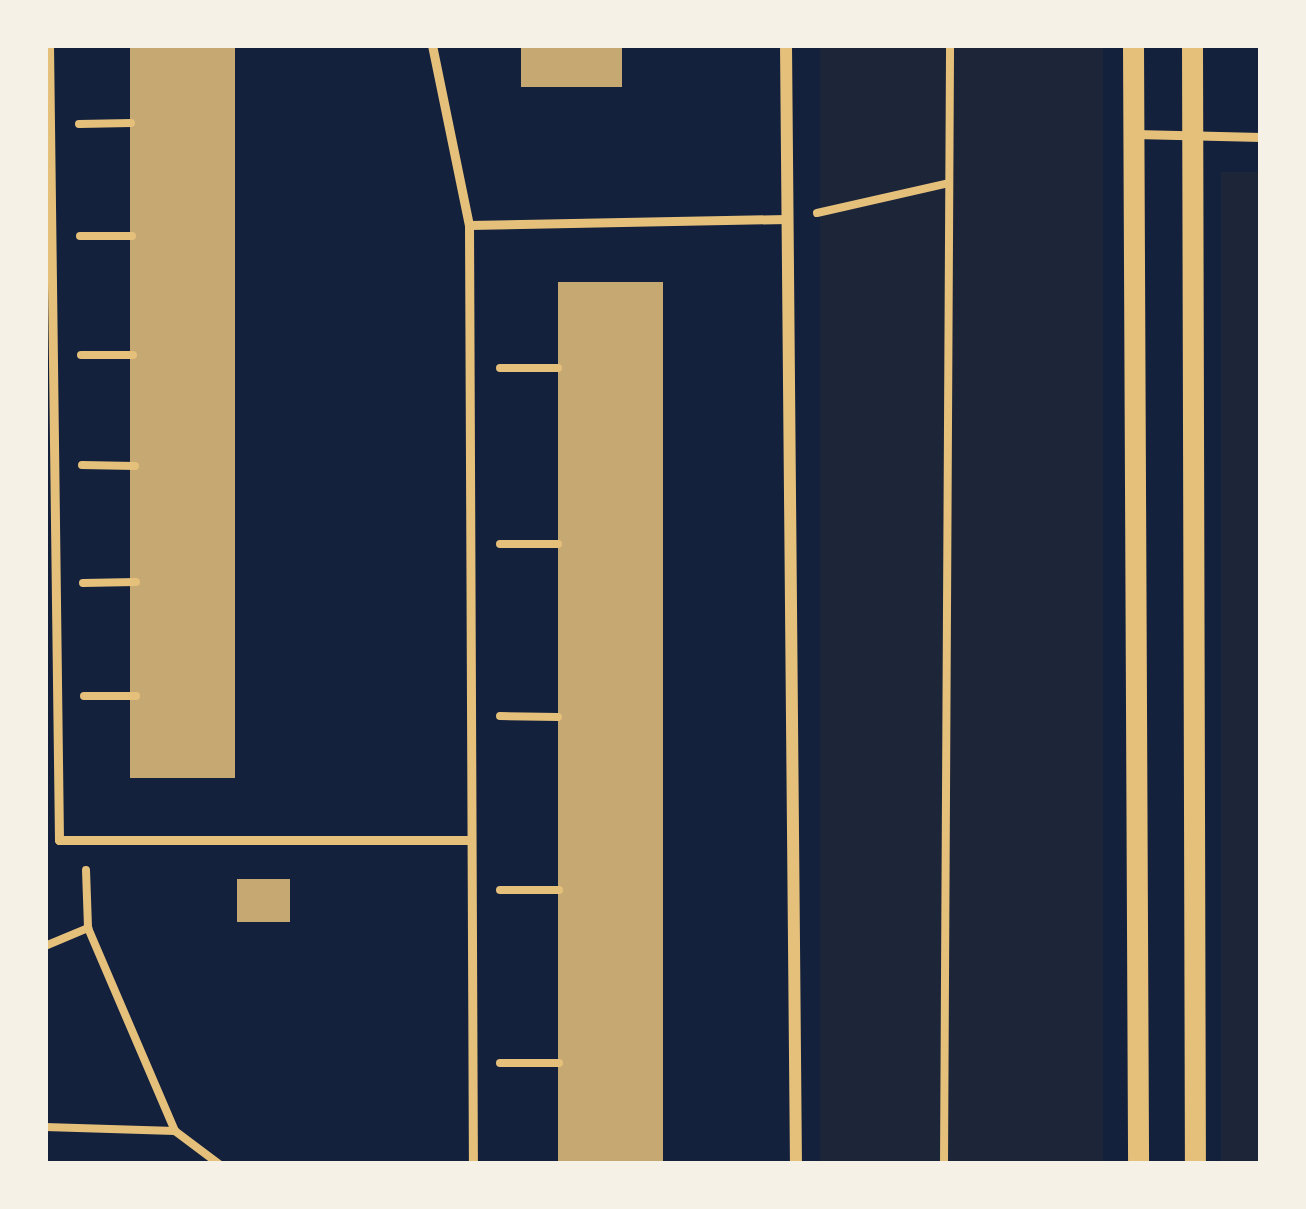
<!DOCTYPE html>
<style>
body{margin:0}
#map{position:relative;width:1306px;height:1209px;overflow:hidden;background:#14213d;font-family:"Exo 2",sans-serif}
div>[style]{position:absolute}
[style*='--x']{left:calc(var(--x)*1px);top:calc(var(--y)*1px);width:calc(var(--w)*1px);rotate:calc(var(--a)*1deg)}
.green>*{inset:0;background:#1d2539;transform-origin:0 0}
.building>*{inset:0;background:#c6a872;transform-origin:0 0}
.path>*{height:8px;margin:-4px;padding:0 4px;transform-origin:4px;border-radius:4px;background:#e5c07b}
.service>*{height:9px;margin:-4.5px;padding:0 4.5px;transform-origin:4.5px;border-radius:4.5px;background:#e5c07b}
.minor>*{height:12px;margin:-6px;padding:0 6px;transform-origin:6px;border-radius:6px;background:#e5c07b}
.tertiary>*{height:21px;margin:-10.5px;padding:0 10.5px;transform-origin:10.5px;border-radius:10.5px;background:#e5c07b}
span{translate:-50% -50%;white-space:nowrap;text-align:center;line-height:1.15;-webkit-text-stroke:9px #f6f1e7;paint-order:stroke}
.frame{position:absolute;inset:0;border:48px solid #f6f1e7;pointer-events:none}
</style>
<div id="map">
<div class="green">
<div style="left:820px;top:45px;width:283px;height:1119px"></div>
<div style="left:1261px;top:172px;width:992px;height:40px;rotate:90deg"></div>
</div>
<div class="building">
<div style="left:130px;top:45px;width:105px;height:733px"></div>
<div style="left:521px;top:45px;width:101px;height:42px"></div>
<div style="left:558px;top:282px;width:105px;height:882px"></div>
<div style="left:290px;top:879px;width:43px;height:53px;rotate:90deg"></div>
</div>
<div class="path">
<div style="--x:79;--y:124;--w:52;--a:-1.1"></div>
<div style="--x:817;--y:213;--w:135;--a:-12.8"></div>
<div style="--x:80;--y:236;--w:52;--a:0"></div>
<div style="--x:81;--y:355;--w:52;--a:0"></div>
<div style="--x:500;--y:368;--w:58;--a:0"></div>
<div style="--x:82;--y:465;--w:53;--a:1.1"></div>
<div style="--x:500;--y:544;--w:58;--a:0"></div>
<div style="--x:83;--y:583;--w:53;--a:-1.1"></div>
<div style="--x:84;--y:696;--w:52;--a:0"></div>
<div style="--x:500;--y:716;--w:58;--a:1"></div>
<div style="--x:86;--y:870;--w:58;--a:88"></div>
<div style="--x:88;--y:928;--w:221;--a:66.8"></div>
<div style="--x:175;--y:1131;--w:55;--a:36.9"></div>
<div style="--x:500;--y:890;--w:59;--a:0"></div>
<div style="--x:45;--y:946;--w:47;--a:-22.7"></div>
<div style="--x:500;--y:1063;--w:59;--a:0"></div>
<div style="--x:45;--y:1127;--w:130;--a:1.8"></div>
<div style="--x:944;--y:1164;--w:1119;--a:-89.69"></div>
</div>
<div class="service">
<div style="--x:49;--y:45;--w:795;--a:89.28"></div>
<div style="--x:59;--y:840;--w:411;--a:0"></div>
<div style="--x:432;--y:45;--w:184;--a:78.4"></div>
<div style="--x:469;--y:225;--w:939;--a:89.76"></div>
<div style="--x:1135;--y:134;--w:126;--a:1.4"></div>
<div style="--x:469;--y:225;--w:318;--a:-1.1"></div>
</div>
<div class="minor">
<div style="--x:786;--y:45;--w:1119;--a:89.49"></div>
</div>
<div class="tertiary">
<div style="--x:1133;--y:45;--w:1119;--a:89.74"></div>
<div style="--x:1192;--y:45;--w:1119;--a:89.85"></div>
</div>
<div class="frame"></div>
</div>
